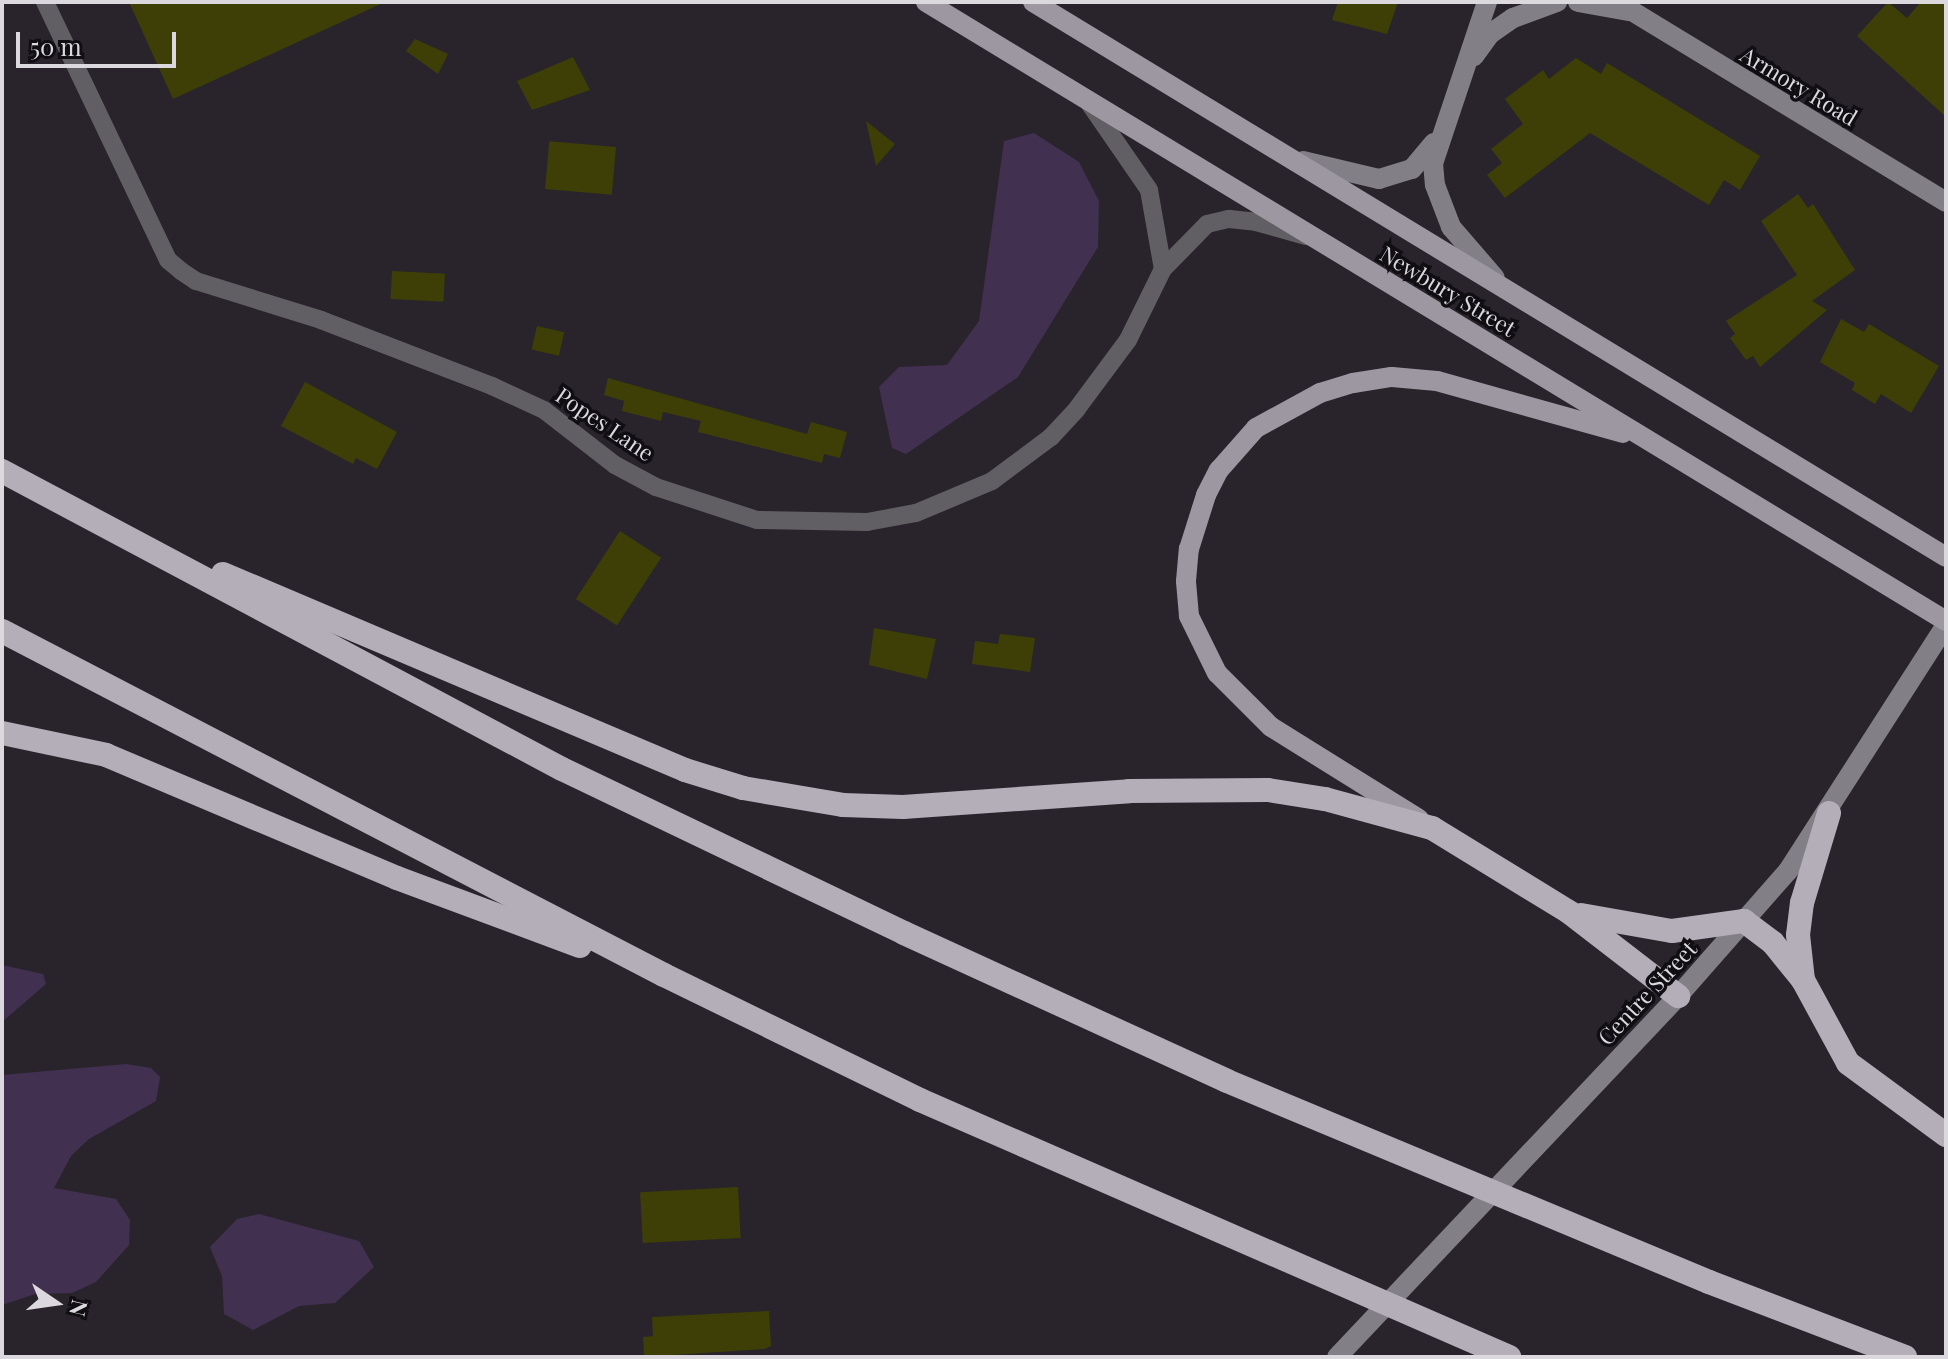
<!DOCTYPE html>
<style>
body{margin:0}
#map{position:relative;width:1948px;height:1359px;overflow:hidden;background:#29242c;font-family:"Playfair Display",serif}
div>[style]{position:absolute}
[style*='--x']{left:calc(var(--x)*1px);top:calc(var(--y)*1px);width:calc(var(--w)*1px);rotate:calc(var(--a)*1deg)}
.green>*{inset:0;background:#41304f}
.building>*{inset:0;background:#3d3f06;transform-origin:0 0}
.minor>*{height:18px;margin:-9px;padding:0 9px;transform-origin:9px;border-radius:9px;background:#615f63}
.secondary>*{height:20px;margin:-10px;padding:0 10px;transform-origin:10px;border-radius:10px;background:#827f86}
.primary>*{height:20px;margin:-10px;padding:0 10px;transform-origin:10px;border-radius:10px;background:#9c97a0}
.motorway>*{height:24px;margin:-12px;padding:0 12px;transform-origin:12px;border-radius:12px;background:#b3aeb8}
span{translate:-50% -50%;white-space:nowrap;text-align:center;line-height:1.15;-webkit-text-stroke:7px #100e12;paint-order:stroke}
.street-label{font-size:22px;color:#dbd8de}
.frame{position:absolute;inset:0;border:4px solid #dbd8de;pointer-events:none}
.north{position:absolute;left:16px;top:1263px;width:80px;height:80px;-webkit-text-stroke:6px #100e12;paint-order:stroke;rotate:103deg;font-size:22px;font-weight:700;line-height:32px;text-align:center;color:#dbd8de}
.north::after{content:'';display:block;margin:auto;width:28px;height:36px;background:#dbd8de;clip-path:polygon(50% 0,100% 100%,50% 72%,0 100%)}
.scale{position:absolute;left:16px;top:32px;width:160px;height:36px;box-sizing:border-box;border:4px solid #dbd8de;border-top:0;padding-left:10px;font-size:24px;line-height:28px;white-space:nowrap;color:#dbd8de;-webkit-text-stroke:6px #100e12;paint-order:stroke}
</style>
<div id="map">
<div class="green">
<div style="clip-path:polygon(1034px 133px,1079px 162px,1099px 201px,1098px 247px,1018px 377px,906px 454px,892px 448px,879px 387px,899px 367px,947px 365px,979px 321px,1004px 141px)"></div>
<div style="clip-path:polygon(2px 965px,43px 974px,46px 984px,2px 1022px)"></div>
<div style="clip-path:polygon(126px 1064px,151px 1068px,160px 1077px,156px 1101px,89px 1139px,71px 1156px,54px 1188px,116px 1199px,130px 1220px,129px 1245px,96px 1282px,72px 1293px,35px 1294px,2px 1305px,2px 1075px)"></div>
<div style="clip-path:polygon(259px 1214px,359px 1241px,374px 1267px,335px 1303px,299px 1306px,253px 1330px,224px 1314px,222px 1276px,210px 1247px,237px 1219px)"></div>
</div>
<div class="building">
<div style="clip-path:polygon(129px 2px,385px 2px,173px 99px)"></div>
<div style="clip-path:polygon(1338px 2px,1398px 2px,1387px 34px,1332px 20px)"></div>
<div style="clip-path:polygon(1888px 2px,1907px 18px,1921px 2px,1946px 2px,1946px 117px,1857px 36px)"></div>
<div style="clip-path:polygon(415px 39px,448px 54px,438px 74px,406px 51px)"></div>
<div style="clip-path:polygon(573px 57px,590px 90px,532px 110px,517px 81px)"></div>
<div style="clip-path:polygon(1576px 58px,1601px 74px,1607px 63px,1760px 156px,1740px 190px,1724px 180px,1709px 205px,1590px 133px,1505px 198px,1487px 175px,1502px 163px,1491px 149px,1523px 124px,1505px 99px,1543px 70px,1549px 79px)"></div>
<div style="clip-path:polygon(866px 121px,895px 144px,876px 166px)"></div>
<div style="left:616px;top:147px;width:48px;height:67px;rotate:95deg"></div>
<div style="clip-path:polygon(1798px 194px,1808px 208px,1813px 204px,1855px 270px,1812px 301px,1827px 310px,1760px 367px,1753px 356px,1746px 360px,1730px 338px,1735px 334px,1726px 321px,1797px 275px,1761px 221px)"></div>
<div style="left:392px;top:271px;width:53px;height:28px;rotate:3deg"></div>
<div style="clip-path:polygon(1841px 319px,1864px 332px,1869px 324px,1939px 366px,1911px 413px,1881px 394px,1875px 404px,1852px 390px,1855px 383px,1820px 362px)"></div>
<div style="left:537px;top:326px;width:28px;height:24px;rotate:13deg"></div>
<div style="clip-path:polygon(608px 378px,807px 434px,811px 422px,847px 432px,840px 458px,824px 454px,822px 463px,698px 432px,701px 421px,663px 412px,661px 421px,622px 411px,624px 401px,604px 395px)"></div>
<div style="clip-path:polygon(305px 382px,397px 432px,377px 469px,356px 458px,353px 464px,281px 426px)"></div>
<div style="left:620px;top:531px;width:49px;height:81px;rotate:33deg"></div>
<div style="clip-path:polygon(874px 628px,936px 639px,927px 679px,869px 665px)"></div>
<div style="clip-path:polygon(1000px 634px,1035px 638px,1030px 672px,972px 664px,975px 641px,998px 644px)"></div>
<div style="left:738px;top:1187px;width:51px;height:98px;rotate:87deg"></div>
<div style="clip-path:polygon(769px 1311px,771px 1346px,765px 1349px,644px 1357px,643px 1337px,653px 1336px,652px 1317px)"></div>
</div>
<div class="minor">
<div style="--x:45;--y:2;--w:286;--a:64.5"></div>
<div style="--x:168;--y:260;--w:17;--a:40"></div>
<div style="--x:181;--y:271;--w:18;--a:34"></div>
<div style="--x:196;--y:281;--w:131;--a:17.3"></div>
<div style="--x:321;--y:320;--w:183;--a:21.1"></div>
<div style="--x:492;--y:386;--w:57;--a:24.8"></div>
<div style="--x:544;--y:410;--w:90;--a:37.8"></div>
<div style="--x:615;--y:465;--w:47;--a:28.2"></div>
<div style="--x:656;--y:487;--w:106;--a:18.1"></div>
<div style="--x:757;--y:520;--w:110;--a:1"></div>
<div style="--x:867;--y:522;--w:50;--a:-10.4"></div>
<div style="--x:916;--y:513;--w:82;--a:-22.8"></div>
<div style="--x:992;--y:481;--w:74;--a:-36.7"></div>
<div style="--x:1051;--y:437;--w:37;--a:-47"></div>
<div style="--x:1076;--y:410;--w:87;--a:-53.4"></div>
<div style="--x:1128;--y:340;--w:79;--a:-63.8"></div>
<div style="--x:1163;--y:269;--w:63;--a:-45.6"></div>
<div style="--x:1207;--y:224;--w:23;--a:-13"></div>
<div style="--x:1229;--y:219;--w:27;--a:6"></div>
<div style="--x:1256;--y:222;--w:52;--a:15.6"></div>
<div style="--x:1087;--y:100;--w:109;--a:55.4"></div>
<div style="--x:1149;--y:190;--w:80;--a:80"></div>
</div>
<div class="secondary">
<div style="--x:1487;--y:2;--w:170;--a:108.5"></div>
<div style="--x:1433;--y:163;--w:22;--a:85"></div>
<div style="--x:1435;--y:185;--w:45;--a:69.1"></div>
<div style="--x:1451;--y:227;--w:67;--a:49.2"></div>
<div style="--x:1578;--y:2;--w:51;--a:10.2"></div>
<div style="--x:1617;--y:2;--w:385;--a:31.3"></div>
<div style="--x:1474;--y:56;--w:27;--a:-54"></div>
<div style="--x:1490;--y:34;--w:28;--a:-35"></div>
<div style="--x:1513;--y:18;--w:47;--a:-20"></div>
<div style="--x:1303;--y:161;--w:78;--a:13.3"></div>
<div style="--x:1379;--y:179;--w:34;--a:-17"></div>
<div style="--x:1412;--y:169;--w:34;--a:-50"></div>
<div style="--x:1337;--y:1357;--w:497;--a:-46.6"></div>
<div style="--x:1678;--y:996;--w:167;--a:-48.7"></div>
<div style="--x:1788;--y:871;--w:292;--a:-57.3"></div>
</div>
<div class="primary">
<div style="--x:926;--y:2;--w:1193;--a:31.25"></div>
<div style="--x:1033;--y:2;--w:1068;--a:31.29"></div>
<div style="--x:1419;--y:819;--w:174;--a:-148.1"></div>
<div style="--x:1271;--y:727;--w:76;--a:-135"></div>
<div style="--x:1217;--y:673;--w:64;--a:-116.2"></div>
<div style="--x:1189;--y:616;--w:35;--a:-95"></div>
<div style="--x:1186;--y:581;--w:32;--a:-85"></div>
<div style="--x:1189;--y:549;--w:57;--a:-72.5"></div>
<div style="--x:1206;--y:495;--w:28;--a:-63"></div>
<div style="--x:1219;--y:470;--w:56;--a:-48.6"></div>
<div style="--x:1256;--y:428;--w:73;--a:-28.7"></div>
<div style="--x:1320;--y:393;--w:34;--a:-17"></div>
<div style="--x:1353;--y:383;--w:39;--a:-9"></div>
<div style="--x:1392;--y:377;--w:45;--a:5.1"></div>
<div style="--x:1437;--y:381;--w:193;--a:15.6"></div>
</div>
<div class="motorway">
<div style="--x:2;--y:471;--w:634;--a:28.02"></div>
<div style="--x:562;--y:769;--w:379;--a:25.6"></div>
<div style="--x:904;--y:933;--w:355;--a:24.6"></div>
<div style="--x:1227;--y:1081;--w:522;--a:22.64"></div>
<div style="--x:1709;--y:1282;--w:210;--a:20.9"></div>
<div style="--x:223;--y:574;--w:502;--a:22.99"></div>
<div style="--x:685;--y:770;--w:61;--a:17.2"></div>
<div style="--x:743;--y:788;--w:101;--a:9.6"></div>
<div style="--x:843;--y:805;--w:60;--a:1.9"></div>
<div style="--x:903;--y:807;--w:227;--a:-4"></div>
<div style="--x:1129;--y:791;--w:139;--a:-0.4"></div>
<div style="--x:1268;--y:790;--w:58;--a:9"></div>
<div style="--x:1325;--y:799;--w:111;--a:15.2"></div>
<div style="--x:1432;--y:828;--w:161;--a:31.5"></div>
<div style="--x:1569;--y:912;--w:138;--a:37.6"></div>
<div style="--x:2;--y:631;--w:746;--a:27.46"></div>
<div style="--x:664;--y:975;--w:285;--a:26"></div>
<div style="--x:920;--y:1100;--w:643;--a:23.57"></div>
<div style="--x:2;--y:733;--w:106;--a:11.9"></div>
<div style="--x:106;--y:755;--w:316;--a:22.9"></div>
<div style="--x:397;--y:878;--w:195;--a:20.4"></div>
<div style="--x:1581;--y:915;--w:92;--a:10"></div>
<div style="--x:1672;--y:931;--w:73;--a:-7.9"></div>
<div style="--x:1744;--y:921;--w:36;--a:37"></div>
<div style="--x:1773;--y:943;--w:48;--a:51"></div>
<div style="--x:1803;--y:980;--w:94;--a:61.5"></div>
<div style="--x:1848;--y:1063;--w:122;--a:36.3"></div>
<div style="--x:1803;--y:980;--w:45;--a:-96.3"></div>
<div style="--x:1798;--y:935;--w:32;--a:-83"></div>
<div style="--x:1802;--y:903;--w:94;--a:-73.3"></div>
</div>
<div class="street-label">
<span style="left:1799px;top:86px;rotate:31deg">Armory Road</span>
<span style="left:1448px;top:291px;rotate:31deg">Newbury Street</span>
<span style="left:605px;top:424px;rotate:34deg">Popes Lane</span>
<span style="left:1647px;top:993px;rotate:-47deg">Centre Street</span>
</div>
<div class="frame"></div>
<div class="north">N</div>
<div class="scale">50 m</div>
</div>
